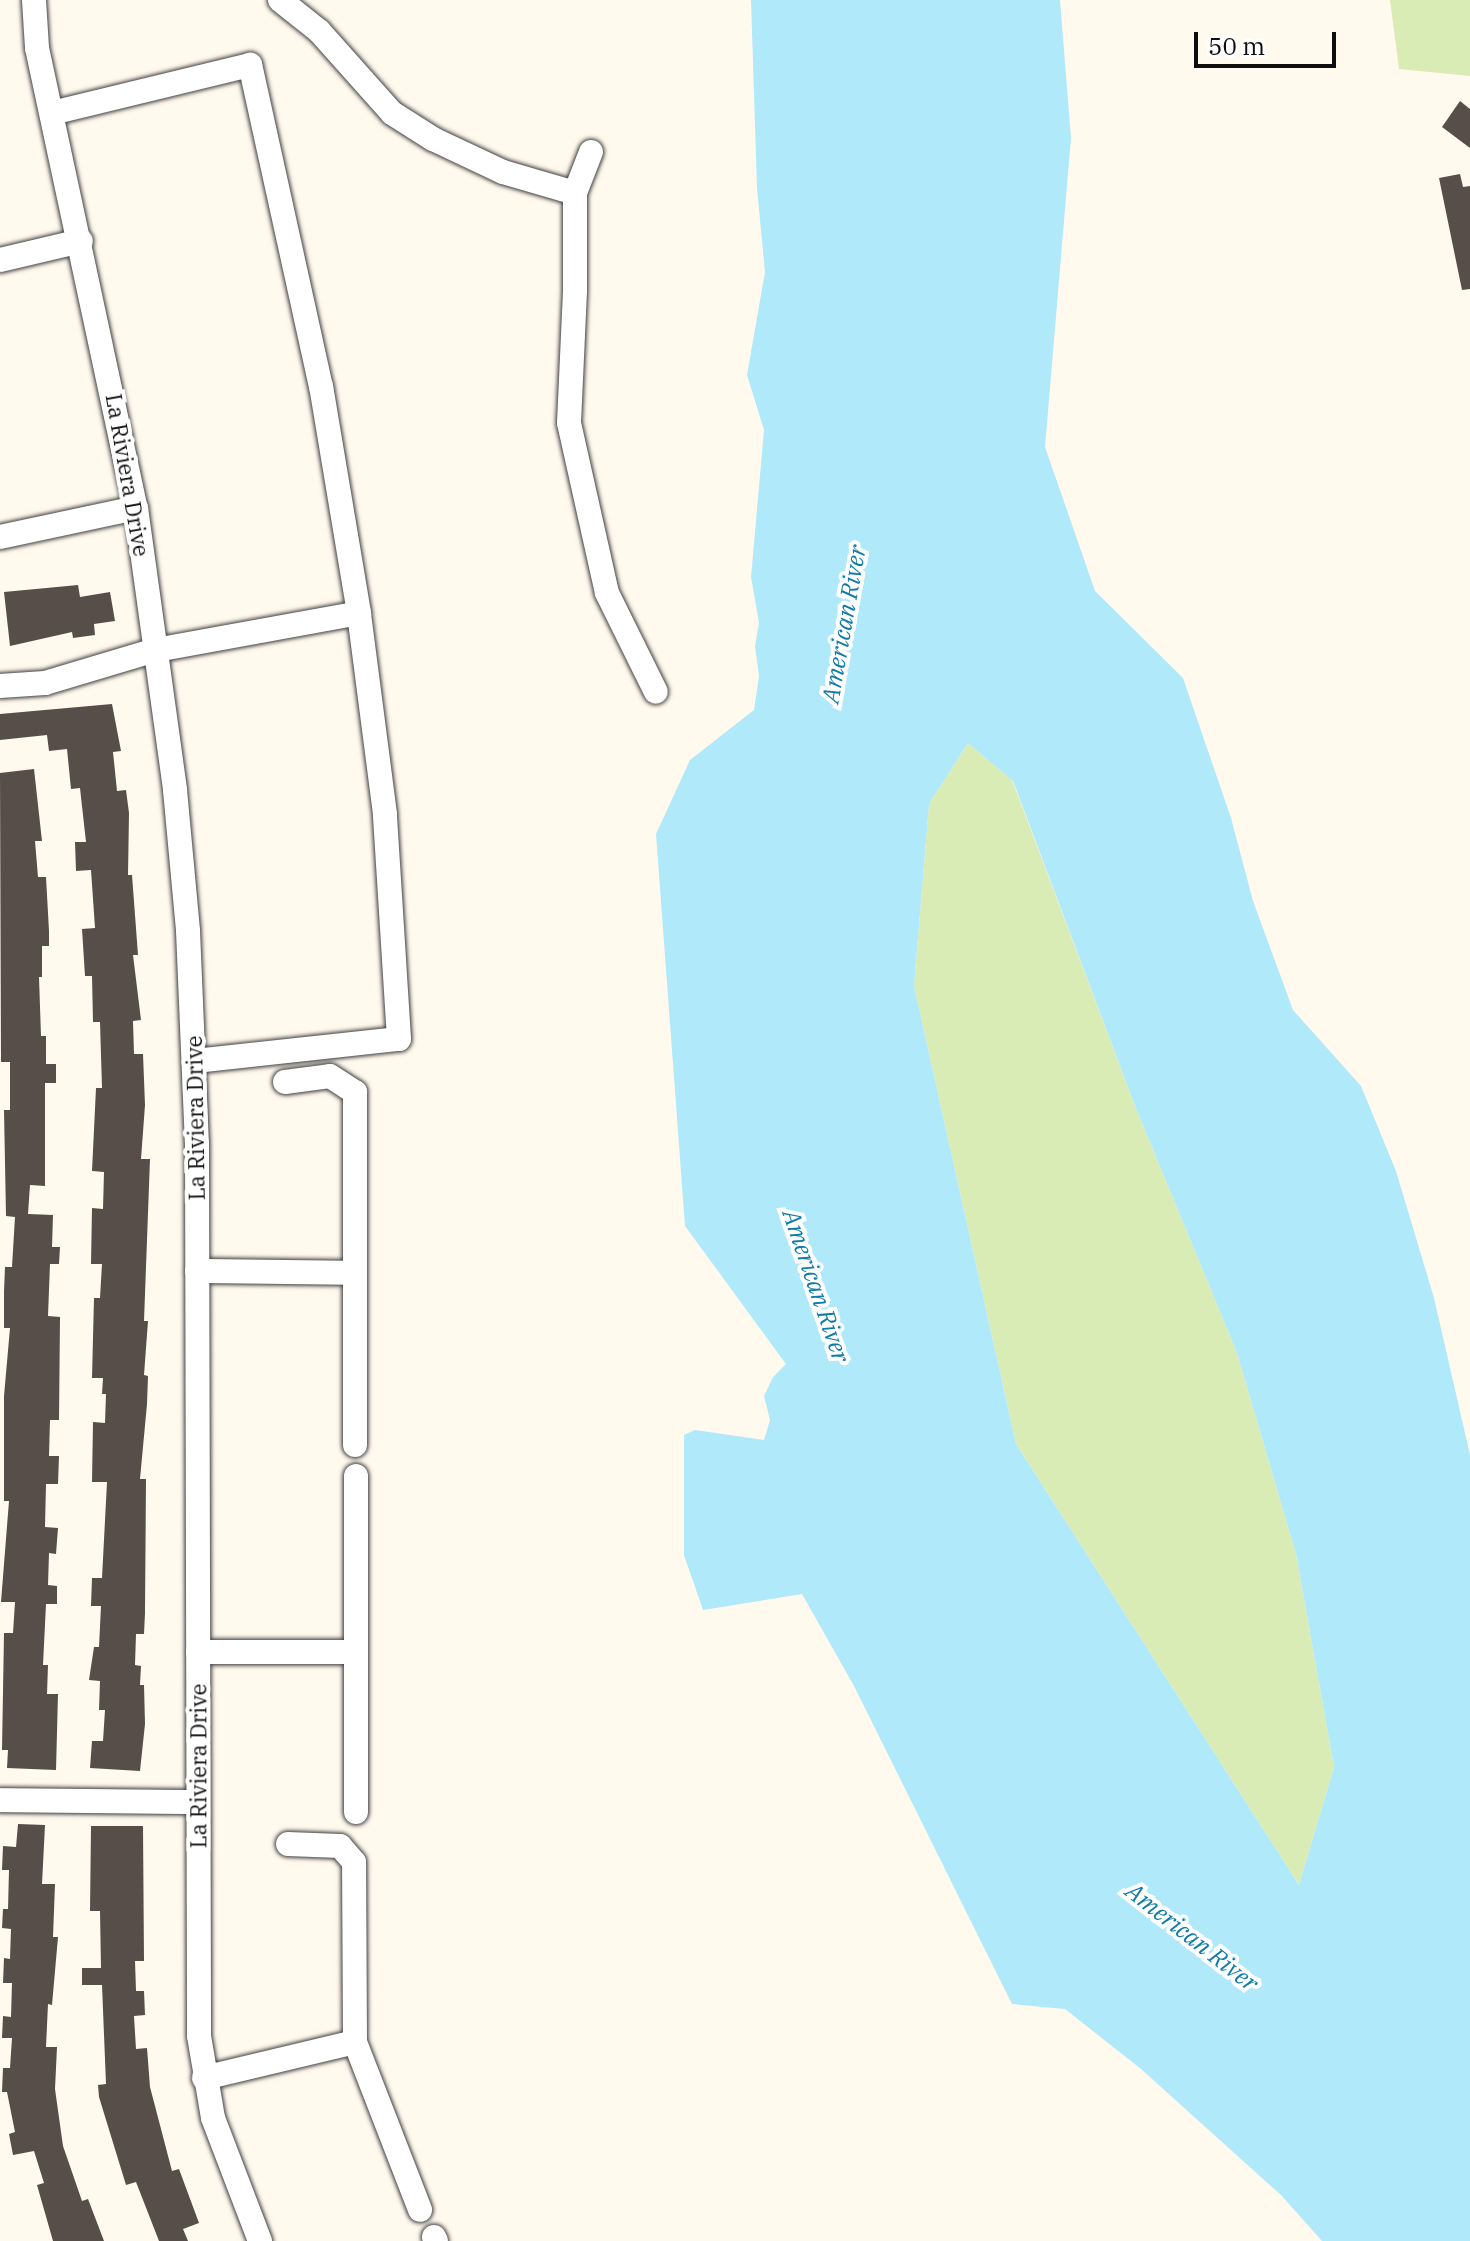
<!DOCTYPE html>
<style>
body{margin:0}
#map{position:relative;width:1470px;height:2241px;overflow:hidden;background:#fff9ee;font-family:"IBM Plex Serif",serif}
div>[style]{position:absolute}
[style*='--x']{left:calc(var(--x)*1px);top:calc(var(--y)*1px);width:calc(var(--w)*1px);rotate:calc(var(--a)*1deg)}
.green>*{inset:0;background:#daecb5}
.water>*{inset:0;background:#b0e9fa}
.building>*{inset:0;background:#574d49}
.roads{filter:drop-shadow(0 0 2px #414141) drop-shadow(0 0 2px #414141)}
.minor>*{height:24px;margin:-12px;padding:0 12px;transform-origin:12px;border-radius:12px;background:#fff}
span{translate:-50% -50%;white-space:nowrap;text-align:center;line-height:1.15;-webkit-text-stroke:8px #fff;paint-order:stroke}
.street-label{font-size:22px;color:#0e0e0e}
.water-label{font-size:24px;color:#0f7ba7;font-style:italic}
.scale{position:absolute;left:1194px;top:32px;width:142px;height:36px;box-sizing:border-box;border:4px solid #0e0e0e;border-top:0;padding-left:10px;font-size:24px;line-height:28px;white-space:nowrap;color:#0e0e0e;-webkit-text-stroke:6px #fff;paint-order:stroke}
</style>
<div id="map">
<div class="green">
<div style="clip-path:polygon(1390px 0,1470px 0,1470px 76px,1399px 69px)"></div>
<div style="clip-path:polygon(968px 743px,1012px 780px,1135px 1106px,1237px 1353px,1296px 1554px,1334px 1767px,1299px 1885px,1016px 1444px,914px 986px,929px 804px)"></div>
</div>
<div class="water">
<div style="clip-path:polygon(evenodd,751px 0,1060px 0,1071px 138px,1045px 447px,1095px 591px,1183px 678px,1231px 818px,1253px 901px,1293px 1010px,1361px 1086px,1396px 1171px,1434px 1298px,1470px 1455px,1470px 2241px,1322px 2241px,1281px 2195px,1141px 2069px,1065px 2009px,1012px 2004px,854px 1686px,802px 1594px,703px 1610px,684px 1555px,684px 1435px,695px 1430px,764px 1440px,770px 1420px,764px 1396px,773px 1377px,786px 1364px,685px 1226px,656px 834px,690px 760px,754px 710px,759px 676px,755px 646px,759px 623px,751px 577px,764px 430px,747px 375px,765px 272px,757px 188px,751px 0,968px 743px,1013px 781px,1135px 1106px,1237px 1353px,1296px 1554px,1334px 1767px,1299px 1885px,1016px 1444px,914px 986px,929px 804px,968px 743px)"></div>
</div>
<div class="building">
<div style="clip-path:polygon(1460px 101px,1470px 109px,1470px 148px,1442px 127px)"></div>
<div style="clip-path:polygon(1460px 174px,1463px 187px,1470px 186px,1470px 289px,1462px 290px,1439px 178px)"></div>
<div style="clip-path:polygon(78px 585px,80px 597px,110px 592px,115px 621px,94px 624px,95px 635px,73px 638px,72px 632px,10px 646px,4px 592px)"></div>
<div style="clip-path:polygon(112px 704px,121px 751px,113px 752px,117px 791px,126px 790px,129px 813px,128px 875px,132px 875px,138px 955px,133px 955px,141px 1020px,133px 1021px,134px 1054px,143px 1054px,145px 1105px,141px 1159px,150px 1159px,144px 1321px,148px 1321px,144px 1375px,148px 1376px,147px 1404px,140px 1479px,146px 1479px,145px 1613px,144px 1634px,136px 1634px,135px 1665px,141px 1666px,140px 1685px,144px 1685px,145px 1724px,140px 1771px,90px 1768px,92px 1741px,103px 1741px,105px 1710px,99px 1710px,100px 1681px,89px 1680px,94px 1647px,99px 1647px,101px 1606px,91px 1606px,92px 1578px,102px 1578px,107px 1482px,92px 1482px,93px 1422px,105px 1423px,106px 1394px,102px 1394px,103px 1378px,92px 1378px,94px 1298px,100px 1298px,102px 1264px,91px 1264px,92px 1208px,103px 1209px,104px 1172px,92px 1171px,96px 1088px,102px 1088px,100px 1022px,93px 1022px,92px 976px,85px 976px,82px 929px,95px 928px,91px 870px,76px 871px,75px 842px,86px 842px,80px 788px,71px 789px,67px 749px,49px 751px,47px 735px,0 740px,0 714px)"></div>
<div style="clip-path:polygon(34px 769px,42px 841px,35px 841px,38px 877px,46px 877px,49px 931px,49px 946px,42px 946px,42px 977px,39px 977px,41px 1036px,46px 1036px,46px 1064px,56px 1064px,56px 1083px,45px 1083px,45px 1186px,30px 1185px,28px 1214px,53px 1215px,52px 1247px,60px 1247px,59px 1264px,50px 1264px,48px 1316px,60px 1317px,59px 1420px,50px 1420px,49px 1456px,59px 1456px,58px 1484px,46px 1484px,45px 1527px,58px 1528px,56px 1554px,49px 1553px,48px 1585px,57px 1586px,57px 1604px,46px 1604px,43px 1665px,48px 1665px,47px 1694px,58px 1694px,56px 1770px,7px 1768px,8px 1750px,2px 1750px,4px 1633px,13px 1633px,15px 1602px,1px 1602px,9px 1501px,4px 1501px,4px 1396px,10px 1328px,4px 1328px,4px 1292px,5px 1267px,12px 1267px,15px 1217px,6px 1216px,4px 1110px,10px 1110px,10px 1062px,1px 1062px,0 773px)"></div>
<div style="clip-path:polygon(18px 1824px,45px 1825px,42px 1884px,55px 1884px,53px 1937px,58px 1937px,52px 2005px,48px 2004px,46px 2047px,57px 2047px,55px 2089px,63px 2146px,82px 2201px,88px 2199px,104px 2241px,53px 2241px,37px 2185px,44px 2183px,34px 2151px,13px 2155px,9px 2134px,15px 2132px,7px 2092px,2px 2092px,3px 2068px,10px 2068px,12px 2038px,2px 2038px,3px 2016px,11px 2017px,12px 1983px,3px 1983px,4px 1958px,10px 1959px,11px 1929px,2px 1928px,3px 1909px,8px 1909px,9px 1870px,2px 1870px,3px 1846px,16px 1847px)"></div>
<div style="clip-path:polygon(91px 1826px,143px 1826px,144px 1961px,135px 1961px,136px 1991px,144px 1991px,145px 2015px,134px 2016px,136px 2049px,147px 2048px,150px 2087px,172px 2171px,179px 2169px,199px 2223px,183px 2229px,188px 2241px,159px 2241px,136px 2182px,126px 2185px,99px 2097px,98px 2085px,106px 2084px,102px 1985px,82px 1985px,82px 1968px,101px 1968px,100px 1911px,90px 1911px)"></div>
</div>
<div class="roads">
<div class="minor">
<div style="--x:34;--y:0;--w:48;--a:86.4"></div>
<div style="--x:37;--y:48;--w:471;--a:77.9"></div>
<div style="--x:136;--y:508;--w:285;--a:82.1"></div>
<div style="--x:175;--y:790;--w:142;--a:84.7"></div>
<div style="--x:188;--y:931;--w:212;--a:87.6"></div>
<div style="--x:197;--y:1143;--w:893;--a:89.87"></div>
<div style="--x:199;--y:2036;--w:83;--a:80.3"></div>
<div style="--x:213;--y:2118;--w:132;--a:69.1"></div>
<div style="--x:280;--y:0;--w:50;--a:38.5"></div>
<div style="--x:319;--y:31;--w:110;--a:48.3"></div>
<div style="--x:392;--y:113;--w:49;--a:32.4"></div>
<div style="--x:433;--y:139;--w:77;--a:25.2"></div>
<div style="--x:503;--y:172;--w:75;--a:16.3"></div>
<div style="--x:575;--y:193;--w:98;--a:90"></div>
<div style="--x:575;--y:291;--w:132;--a:92.6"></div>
<div style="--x:569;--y:423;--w:174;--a:77.4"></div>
<div style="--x:607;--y:593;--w:110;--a:63.7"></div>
<div style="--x:575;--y:193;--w:44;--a:-68.7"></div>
<div style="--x:0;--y:260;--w:83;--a:-13.2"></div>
<div style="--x:0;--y:537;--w:139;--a:-12"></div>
<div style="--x:0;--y:686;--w:45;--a:-3.8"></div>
<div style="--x:45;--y:683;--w:116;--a:-16.6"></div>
<div style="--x:156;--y:650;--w:206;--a:-10.3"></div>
<div style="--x:359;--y:613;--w:229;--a:-99.5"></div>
<div style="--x:321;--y:387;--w:330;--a:-102.4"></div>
<div style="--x:250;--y:65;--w:204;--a:166.4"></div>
<div style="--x:195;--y:1061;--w:205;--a:-6.2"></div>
<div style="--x:399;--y:1039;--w:225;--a:-93.6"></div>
<div style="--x:385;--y:814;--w:203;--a:-97.4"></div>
<div style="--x:285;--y:1082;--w:45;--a:-7.6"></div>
<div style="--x:330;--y:1076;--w:30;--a:33"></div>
<div style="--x:355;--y:1092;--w:353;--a:90"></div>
<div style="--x:197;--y:1271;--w:158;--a:0.7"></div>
<div style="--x:356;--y:1476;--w:336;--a:90"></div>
<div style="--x:198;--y:1652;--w:158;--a:0"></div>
<div style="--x:0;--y:1800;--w:198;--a:0.6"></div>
<div style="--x:355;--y:2042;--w:180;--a:68.8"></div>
<div style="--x:204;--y:2078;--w:155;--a:-13.4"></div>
<div style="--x:355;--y:2042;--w:180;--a:-90.3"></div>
<div style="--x:354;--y:1862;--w:21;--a:-131"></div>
<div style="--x:340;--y:1846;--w:52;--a:-177.8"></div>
<div style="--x:434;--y:2237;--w:4;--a:63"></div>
</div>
</div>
<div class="street-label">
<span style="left:128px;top:475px;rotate:80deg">La Riviera Drive</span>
<span style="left:195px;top:1118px;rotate:-91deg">La Riviera Drive</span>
<span style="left:198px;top:1766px;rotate:-90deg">La Riviera Drive</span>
</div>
<div class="water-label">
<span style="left:844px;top:624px;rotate:-80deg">American River</span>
<span style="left:816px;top:1286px;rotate:71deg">American River</span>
<span style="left:1192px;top:1937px;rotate:38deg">American River</span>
</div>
<div class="scale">50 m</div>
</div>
